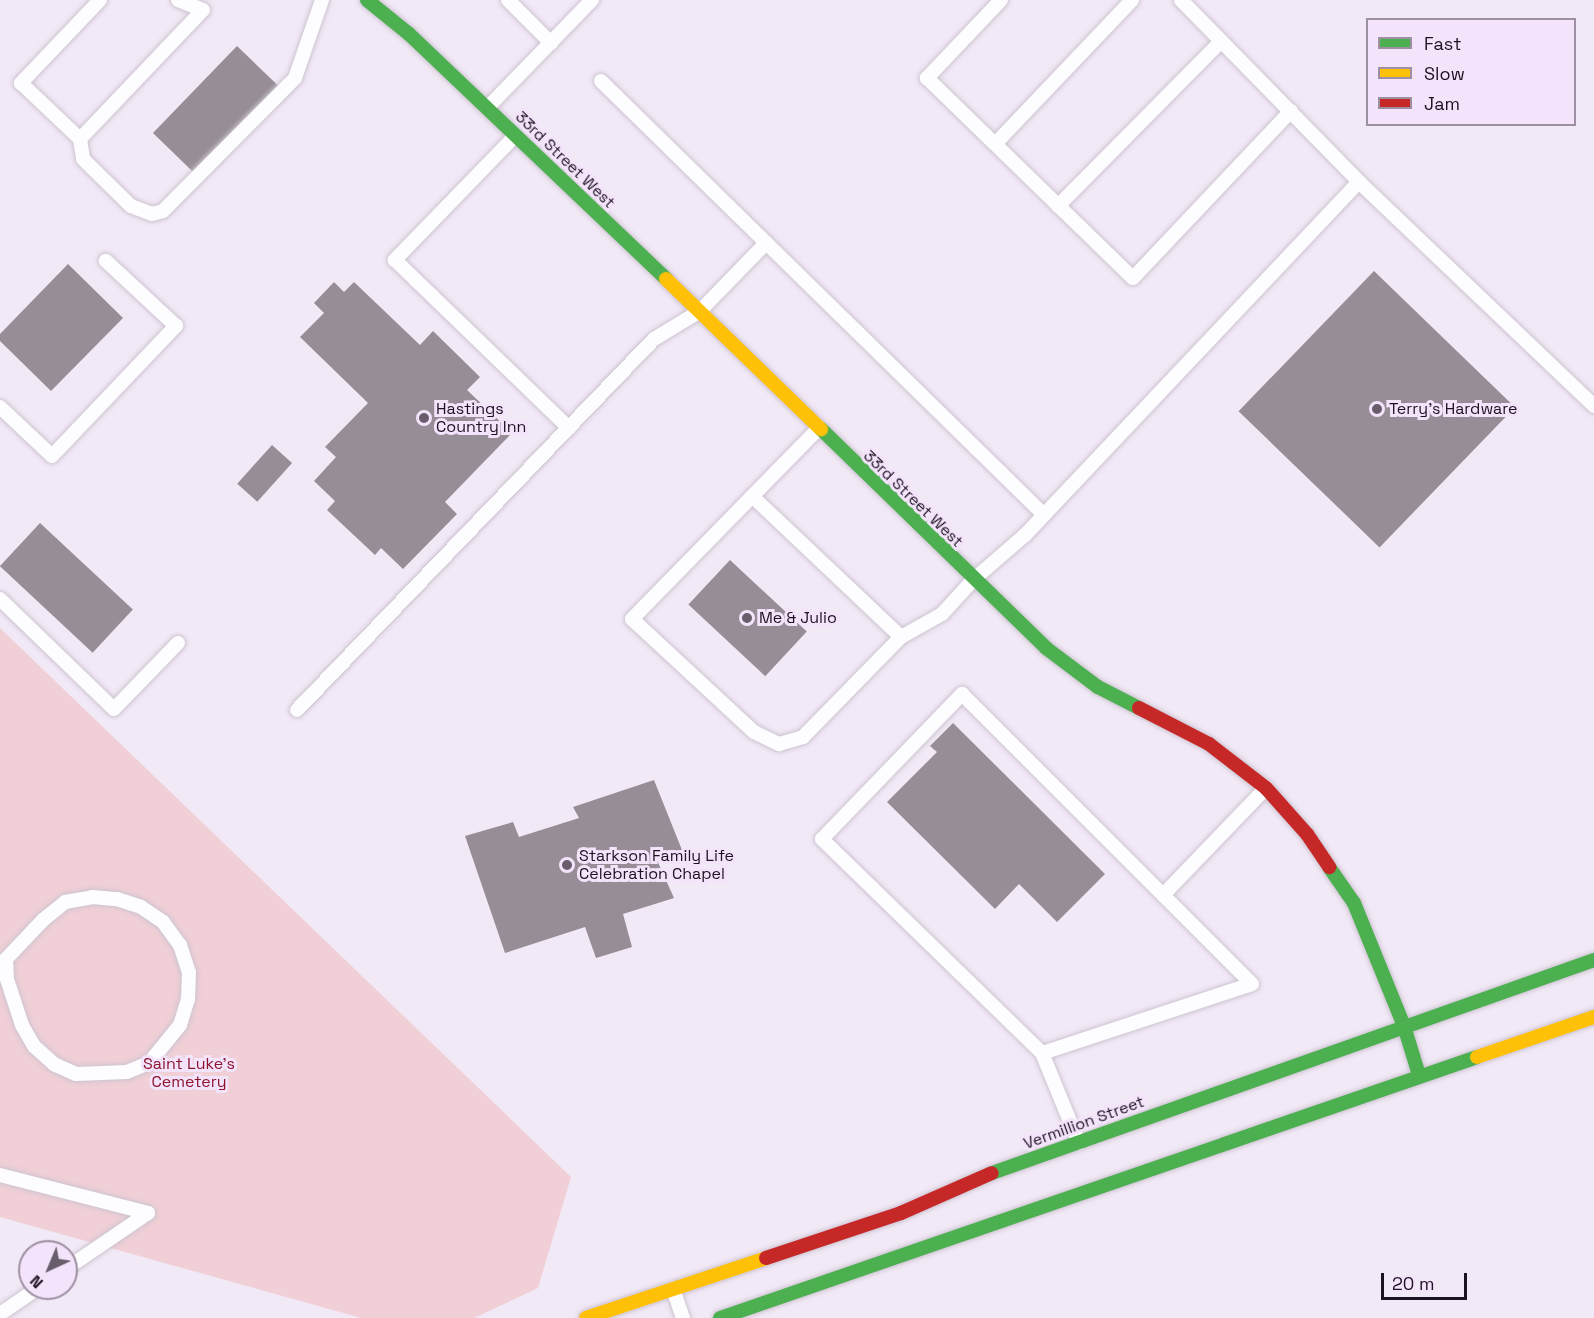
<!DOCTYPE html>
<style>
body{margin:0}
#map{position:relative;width:1594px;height:1318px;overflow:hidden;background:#f2e9f6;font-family:"Space Grotesk",sans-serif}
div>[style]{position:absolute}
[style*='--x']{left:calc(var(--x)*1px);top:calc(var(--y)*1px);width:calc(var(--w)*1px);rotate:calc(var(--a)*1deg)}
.green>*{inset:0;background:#f0cfd6}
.building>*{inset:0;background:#978d97;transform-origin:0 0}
.roads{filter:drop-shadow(0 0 2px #cdc4d1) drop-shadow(0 0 2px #cdc4d1)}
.lane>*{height:14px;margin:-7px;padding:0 7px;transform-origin:7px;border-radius:7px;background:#fdfcfe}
.fast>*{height:14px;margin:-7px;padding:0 7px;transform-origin:7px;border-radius:7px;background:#4caf50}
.slow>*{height:14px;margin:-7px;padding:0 7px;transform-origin:7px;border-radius:7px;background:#ffc107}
.jam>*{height:14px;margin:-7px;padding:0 7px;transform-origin:7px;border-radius:7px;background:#c62828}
.dots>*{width:16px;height:16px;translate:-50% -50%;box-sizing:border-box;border:3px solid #f4e4fb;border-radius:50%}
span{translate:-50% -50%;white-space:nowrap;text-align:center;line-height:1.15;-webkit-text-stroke:6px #f4e4fb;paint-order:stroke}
.street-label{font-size:16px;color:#1c1220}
.poi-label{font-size:16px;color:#1c1220}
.left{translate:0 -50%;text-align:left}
.park-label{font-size:16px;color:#8d142e}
.legend{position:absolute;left:1366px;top:18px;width:210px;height:108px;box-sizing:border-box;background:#f4e4fb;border:2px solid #9e90a3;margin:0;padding:8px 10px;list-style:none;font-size:18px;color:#1c1220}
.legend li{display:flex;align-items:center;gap:12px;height:30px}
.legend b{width:30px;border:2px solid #9e90a3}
.north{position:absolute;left:18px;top:1240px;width:60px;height:60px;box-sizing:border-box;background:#f4e4fb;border:2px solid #9e90a3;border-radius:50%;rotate:224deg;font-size:16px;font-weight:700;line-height:24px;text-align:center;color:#1c1220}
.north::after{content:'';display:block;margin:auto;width:21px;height:27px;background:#675d6b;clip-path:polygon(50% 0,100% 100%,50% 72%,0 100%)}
.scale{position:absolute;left:1381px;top:1273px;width:86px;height:27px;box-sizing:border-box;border:3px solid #1c1220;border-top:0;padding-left:8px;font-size:18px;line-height:21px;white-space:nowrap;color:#1c1220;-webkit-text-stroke:4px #f4e4fb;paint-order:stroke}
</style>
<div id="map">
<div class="green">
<div style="clip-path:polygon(0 628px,571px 1177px,538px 1288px,474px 1318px,361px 1318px,0 1217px)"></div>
</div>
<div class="building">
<div style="left:237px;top:46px;width:57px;height:121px;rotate:44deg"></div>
<div style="clip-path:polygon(68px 264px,123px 318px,51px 391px,0 341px,0 334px)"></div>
<div style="left:1374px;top:271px;width:196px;height:195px;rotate:44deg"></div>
<div style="clip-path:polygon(334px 282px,344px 292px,354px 282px,420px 345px,433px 331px,480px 377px,467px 390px,512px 433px,445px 502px,457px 514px,403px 569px,381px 548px,375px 555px,327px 510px,335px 501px,314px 481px,336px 457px,325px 447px,368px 403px,300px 337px,324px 313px,314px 303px)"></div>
<div style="left:272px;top:445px;width:27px;height:52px;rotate:42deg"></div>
<div style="left:40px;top:523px;width:127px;height:59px;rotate:43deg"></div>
<div style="left:730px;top:560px;width:105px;height:61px;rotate:43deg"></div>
<div style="clip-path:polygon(953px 723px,1105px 874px,1057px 922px,1019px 884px,995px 909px,887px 802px,937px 752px,930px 746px)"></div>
<div style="clip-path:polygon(654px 780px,682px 850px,656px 858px,674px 898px,623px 914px,632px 947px,596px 958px,585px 927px,505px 953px,465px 836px,513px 822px,519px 837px,579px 818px,573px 807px)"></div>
</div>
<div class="roads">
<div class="lane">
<div style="--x:100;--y:0;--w:115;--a:133.6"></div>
<div style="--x:21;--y:83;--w:81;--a:43.5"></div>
<div style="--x:80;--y:139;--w:178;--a:-46.4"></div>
<div style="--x:203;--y:10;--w:27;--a:-158"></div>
<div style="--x:508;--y:0;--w:61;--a:45"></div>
<div style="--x:1001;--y:0;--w:108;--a:133.5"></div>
<div style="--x:927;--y:78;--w:287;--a:44.2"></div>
<div style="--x:1133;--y:278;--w:230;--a:-46.6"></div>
<div style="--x:1181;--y:0;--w:255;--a:45.6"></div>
<div style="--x:601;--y:81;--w:620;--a:44.41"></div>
<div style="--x:487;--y:108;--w:151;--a:-45.8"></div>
<div style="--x:515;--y:136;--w:173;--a:134.1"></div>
<div style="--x:395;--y:260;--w:242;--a:44"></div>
<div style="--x:80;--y:139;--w:20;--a:81"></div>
<div style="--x:83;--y:159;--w:67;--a:44.4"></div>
<div style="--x:131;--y:206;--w:22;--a:21"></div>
<div style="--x:152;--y:214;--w:11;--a:-15"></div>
<div style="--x:163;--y:211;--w:187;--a:-45.2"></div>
<div style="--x:295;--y:78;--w:83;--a:-70.9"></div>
<div style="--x:995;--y:144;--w:199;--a:-46.4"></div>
<div style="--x:1058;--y:206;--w:232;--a:-45.3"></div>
<div style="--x:0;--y:407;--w:71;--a:43.3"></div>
<div style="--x:52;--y:456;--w:180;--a:-46.4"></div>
<div style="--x:176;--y:326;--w:96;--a:-137.1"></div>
<div style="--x:818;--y:429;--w:266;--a:134.4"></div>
<div style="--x:632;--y:619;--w:166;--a:42.8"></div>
<div style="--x:754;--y:732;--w:28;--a:26"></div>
<div style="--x:779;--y:744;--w:25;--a:-16"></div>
<div style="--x:803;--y:737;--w:140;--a:-45.6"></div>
<div style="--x:901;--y:637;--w:47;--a:-29.3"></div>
<div style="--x:942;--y:614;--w:46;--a:-47.6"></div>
<div style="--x:973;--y:580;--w:69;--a:-40.9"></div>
<div style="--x:1025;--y:535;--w:486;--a:-46.6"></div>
<div style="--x:1359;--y:182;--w:325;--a:43.6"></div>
<div style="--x:752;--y:496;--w:205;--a:43.4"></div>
<div style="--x:0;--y:599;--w:158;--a:44"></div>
<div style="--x:114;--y:709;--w:92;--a:-45.9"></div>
<div style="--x:297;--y:710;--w:515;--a:-46.1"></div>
<div style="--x:654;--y:339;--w:54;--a:-31.3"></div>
<div style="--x:700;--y:311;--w:95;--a:-45.9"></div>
<div style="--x:1163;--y:895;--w:149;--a:-46.1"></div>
<div style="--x:92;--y:897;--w:25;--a:5"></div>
<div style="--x:117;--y:899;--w:25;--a:18"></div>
<div style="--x:141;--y:907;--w:27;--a:34"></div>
<div style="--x:163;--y:922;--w:29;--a:54"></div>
<div style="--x:180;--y:945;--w:28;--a:72"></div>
<div style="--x:189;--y:972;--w:27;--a:92"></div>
<div style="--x:188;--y:999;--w:27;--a:107"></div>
<div style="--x:180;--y:1025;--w:49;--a:129.2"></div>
<div style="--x:149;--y:1063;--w:24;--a:158"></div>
<div style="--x:127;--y:1072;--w:51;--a:177.8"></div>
<div style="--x:76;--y:1074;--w:24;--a:-156"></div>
<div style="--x:54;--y:1064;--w:27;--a:-138"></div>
<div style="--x:34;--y:1046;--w:24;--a:-120"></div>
<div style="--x:22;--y:1025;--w:48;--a:-108.1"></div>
<div style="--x:7;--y:979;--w:20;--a:-93"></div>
<div style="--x:6;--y:959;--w:54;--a:-46.5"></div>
<div style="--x:43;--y:920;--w:28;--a:-39"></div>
<div style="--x:65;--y:902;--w:27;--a:-10"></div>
<div style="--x:1042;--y:1053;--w:307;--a:-135.8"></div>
<div style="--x:822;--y:839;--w:202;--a:-46"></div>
<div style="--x:962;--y:694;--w:410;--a:45"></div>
<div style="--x:1252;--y:984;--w:221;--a:161.8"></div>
<div style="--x:1042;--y:1053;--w:97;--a:67.7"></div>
<div style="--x:0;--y:1175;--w:153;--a:14.4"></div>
<div style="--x:148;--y:1213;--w:99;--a:145.7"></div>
<div style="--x:673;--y:1289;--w:31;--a:71"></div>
<div style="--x:0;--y:1314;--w:46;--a:-34.4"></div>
</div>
<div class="fast">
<div style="--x:367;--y:0;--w:54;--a:39"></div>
<div style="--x:409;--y:34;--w:355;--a:43.6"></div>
<div style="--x:821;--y:429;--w:314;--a:44.2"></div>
<div style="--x:1046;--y:648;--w:65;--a:36.9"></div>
<div style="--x:1098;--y:687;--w:46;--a:27.1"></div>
<div style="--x:1329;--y:867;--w:44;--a:55.2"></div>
<div style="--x:1354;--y:903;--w:133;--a:67.9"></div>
<div style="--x:1404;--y:1026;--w:51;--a:73"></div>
<div style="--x:992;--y:1173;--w:639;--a:-19.48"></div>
<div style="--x:720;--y:1318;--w:801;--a:-19.02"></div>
</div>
<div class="slow">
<div style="--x:666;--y:279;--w:216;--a:44.1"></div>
<div style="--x:1477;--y:1057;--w:124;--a:-18.9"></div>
<div style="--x:586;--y:1318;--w:190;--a:-18.4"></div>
</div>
<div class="jam">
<div style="--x:1139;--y:708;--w:79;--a:27.2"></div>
<div style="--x:1209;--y:744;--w:72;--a:37.7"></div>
<div style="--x:1266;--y:788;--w:62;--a:48.3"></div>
<div style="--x:1307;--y:834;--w:40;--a:56"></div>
<div style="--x:766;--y:1258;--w:142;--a:-18.4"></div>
<div style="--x:901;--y:1213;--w:99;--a:-23.7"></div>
</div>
</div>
<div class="dots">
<div style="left:1377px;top:409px;background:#675d6b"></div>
<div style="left:424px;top:418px;background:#675d6b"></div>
<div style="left:747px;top:618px;background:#675d6b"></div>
<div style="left:567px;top:865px;background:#675d6b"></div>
</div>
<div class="street-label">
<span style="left:565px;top:160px;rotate:44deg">33rd Street West</span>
<span style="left:913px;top:499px;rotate:44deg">33rd Street West</span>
<span style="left:1084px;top:1123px;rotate:-20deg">Vermillion Street</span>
</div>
<div class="poi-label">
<span class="left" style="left:436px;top:418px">Hastings<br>Country Inn</span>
<span class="left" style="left:1389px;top:409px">Terry's Hardware</span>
<span class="left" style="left:759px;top:618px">Me &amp; Julio</span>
<span class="left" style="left:579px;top:865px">Starkson Family Life<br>Celebration Chapel</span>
</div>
<div class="park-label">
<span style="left:189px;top:1073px">Saint Luke's<br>Cemetery</span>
</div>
<ul class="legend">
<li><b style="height:8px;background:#4caf50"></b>Fast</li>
<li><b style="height:8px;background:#ffc107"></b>Slow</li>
<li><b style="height:8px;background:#c62828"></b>Jam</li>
</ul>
<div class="north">N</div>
<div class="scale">20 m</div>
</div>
